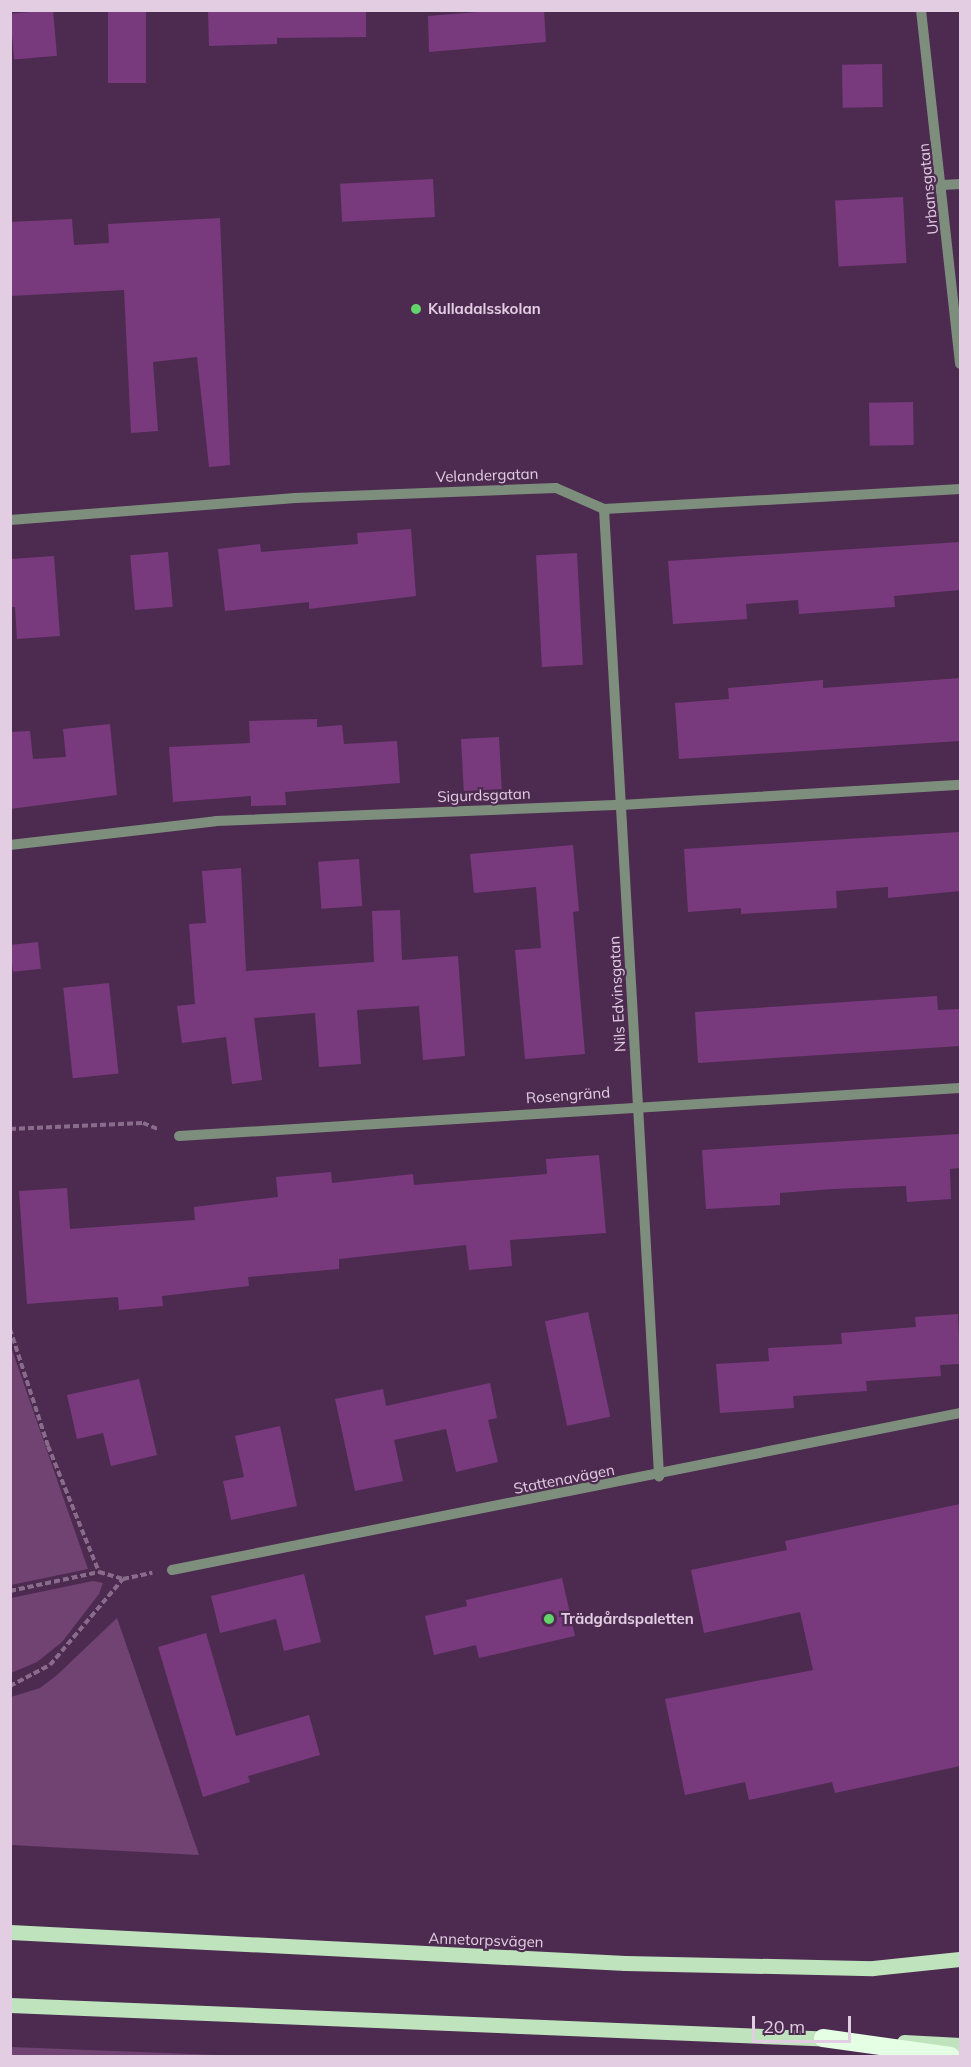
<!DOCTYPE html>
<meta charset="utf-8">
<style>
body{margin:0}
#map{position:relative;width:971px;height:2067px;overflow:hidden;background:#4d2b50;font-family:Mulish,sans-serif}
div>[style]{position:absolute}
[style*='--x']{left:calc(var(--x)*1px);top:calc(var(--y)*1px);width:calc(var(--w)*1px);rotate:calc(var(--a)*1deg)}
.green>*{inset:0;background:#704373}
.building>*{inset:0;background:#783a7d;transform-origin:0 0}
.path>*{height:4px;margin-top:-2px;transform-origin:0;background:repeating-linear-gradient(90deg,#896c8b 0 6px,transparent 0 9px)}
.minor>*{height:10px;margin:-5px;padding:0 5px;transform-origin:5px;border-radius:5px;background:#7d8f7c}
.major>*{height:15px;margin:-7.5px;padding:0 7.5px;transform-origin:7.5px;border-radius:7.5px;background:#bee3bd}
.highway>*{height:18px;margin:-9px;padding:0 9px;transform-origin:9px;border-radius:9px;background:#e4ffe4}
.dots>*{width:16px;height:16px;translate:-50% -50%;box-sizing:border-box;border:3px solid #4d2b50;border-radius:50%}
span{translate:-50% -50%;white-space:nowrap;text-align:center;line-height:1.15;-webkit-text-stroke:4.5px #4d2b50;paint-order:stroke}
.street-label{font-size:15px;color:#e2cde3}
.poi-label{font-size:15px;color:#e2cde3;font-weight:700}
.left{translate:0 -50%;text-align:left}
.frame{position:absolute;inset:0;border:12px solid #e2cde3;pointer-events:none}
.scale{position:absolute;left:752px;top:2016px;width:99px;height:27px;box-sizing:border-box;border:3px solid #e2cde3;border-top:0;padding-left:8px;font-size:18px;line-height:21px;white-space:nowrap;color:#e2cde3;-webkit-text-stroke:4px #4d2b50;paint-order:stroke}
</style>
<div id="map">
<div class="green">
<div style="clip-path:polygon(10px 1344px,88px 1569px,11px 1585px,10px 1585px)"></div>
<div style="clip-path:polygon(93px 1581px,103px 1583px,99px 1594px,62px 1642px,37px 1662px,11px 1673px,11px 1598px)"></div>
<div style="clip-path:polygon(117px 1618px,199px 1855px,11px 1845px,11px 1697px,40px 1688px,56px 1676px)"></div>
<div style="clip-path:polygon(10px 2047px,11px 2047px,244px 2056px,11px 2056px)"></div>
</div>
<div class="building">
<div style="left:53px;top:10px;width:46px;height:43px;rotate:85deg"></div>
<div style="left:108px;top:10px;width:38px;height:73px"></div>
<div style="clip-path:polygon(208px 10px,366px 10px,366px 37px,277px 38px,277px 44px,209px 46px)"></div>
<div style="clip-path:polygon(503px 10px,544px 10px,546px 42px,429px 52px,428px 16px)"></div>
<div style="left:882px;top:64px;width:43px;height:40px;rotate:89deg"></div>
<div style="left:433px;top:179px;width:38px;height:93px;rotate:87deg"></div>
<div style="left:903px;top:197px;width:66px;height:68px;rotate:87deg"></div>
<div style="clip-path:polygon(220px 218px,230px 465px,209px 467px,197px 357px,153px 362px,158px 431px,131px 433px,124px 290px,10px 296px,10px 222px,72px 219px,74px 245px,109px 243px,108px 224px)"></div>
<div style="left:913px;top:402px;width:43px;height:44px;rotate:89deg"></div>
<div style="clip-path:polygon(411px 529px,416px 596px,309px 609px,309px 602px,225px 611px,218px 549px,260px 544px,261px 552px,358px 544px,357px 533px)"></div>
<div style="clip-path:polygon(960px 542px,960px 590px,894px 596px,895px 607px,799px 614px,798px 600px,746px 604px,747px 619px,673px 624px,668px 561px)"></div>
<div style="left:168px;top:552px;width:55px;height:38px;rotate:85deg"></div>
<div style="left:577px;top:553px;width:112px;height:41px;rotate:87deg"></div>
<div style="clip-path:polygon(54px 556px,60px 636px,17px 639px,15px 607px,10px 607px,10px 559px)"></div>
<div style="clip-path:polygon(960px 678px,960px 741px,679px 759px,675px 703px,729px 699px,728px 688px,823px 680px,823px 688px)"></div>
<div style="clip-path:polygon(317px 719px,317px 727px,342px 725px,344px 744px,397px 741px,400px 783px,285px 792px,286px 805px,251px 806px,251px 796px,173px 802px,169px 747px,250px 743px,249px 721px)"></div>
<div style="clip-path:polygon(110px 724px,117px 795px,10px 809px,10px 732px,30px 731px,33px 759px,66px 757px,63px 729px)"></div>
<div style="left:499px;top:737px;width:52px;height:38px;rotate:87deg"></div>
<div style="clip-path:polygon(960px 832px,960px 891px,888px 898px,888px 887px,836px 891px,837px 908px,741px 914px,741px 908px,688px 912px,684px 849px)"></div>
<div style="clip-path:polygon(573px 845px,579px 911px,573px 912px,585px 1054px,525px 1059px,515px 950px,541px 948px,536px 887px,474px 893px,470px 854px)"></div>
<div style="left:359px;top:859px;width:47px;height:41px;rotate:86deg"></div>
<div style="clip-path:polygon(241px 868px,246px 971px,374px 962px,372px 911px,400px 910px,402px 960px,458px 956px,465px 1056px,423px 1060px,419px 1006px,357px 1010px,361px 1064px,319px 1067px,315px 1013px,254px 1018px,262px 1080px,232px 1084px,226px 1037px,182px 1043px,177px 1006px,195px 1004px,189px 924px,206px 923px,202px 871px)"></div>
<div style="left:38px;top:942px;width:27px;height:28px;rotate:84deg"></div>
<div style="left:109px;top:983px;width:91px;height:46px;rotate:84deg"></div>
<div style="clip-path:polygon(937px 996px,938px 1010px,960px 1009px,960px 1046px,698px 1063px,695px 1012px)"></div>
<div style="clip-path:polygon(960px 1134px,960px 1168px,950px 1169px,951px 1199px,907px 1202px,906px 1186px,833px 1189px,780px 1193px,780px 1205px,706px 1209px,702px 1150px)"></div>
<div style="clip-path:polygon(599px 1155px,606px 1233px,510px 1240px,512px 1266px,469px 1270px,466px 1245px,339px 1259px,339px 1269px,248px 1277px,249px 1286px,162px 1296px,163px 1306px,119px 1310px,118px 1297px,27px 1304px,19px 1191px,67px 1188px,70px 1229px,195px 1220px,194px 1207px,278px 1197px,276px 1177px,331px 1172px,332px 1183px,413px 1174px,414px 1185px,547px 1174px,546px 1159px)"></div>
<div style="left:588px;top:1312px;width:107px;height:44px;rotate:78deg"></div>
<div style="clip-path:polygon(958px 1314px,960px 1364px,940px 1365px,941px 1376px,866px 1381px,867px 1391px,793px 1396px,794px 1408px,720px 1413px,716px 1364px,769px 1361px,768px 1348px,842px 1344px,841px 1333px,916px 1327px,915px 1317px)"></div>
<div style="clip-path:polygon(139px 1379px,157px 1455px,111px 1466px,103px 1433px,77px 1439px,67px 1395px)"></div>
<div style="clip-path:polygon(490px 1383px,497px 1418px,488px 1420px,498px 1462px,456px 1472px,446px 1429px,394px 1440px,403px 1481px,355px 1491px,335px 1399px,383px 1389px,386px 1406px)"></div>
<div style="clip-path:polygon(280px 1426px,297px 1506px,231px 1520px,223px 1481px,244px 1477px,235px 1436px)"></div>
<div style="clip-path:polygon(960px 1504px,960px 1766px,835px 1793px,832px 1782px,749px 1800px,745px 1782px,685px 1795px,665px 1699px,813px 1670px,800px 1612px,704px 1633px,691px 1570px,787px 1550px,785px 1541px)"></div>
<div style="clip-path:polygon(304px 1574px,321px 1642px,284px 1651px,276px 1619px,220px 1633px,211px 1596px)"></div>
<div style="clip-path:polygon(562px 1578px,575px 1636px,479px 1658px,476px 1645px,434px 1655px,425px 1616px,467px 1606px,466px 1600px)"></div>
<div style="clip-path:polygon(206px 1633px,236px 1736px,309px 1715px,320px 1755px,248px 1776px,250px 1782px,203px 1797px,158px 1647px)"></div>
</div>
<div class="path">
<div style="--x:10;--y:1129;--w:133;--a:-2.6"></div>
<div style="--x:143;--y:1123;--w:16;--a:22"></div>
<div style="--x:10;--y:1329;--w:123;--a:72"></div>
<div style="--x:48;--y:1446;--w:136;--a:68"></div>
<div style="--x:10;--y:1591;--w:91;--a:-12.1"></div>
<div style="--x:99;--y:1572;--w:25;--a:16"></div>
<div style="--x:10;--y:1686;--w:45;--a:-27.7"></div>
<div style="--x:50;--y:1665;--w:113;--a:-49.7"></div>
<div style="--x:123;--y:1579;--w:30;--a:-12"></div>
</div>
<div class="minor">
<div style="--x:921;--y:10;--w:356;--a:83.7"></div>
<div style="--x:943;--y:185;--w:17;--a:-3"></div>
<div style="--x:604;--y:509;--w:969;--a:86.74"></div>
<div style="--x:10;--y:520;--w:286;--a:-4.4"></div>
<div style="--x:295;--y:498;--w:261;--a:-2.2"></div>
<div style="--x:556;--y:488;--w:52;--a:23.6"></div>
<div style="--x:604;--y:509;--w:357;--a:-3.2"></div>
<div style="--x:10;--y:845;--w:207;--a:-6.6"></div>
<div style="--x:216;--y:821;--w:405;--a:-2.3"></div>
<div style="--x:621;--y:805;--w:340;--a:-3.4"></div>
<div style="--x:179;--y:1136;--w:782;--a:-3.52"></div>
<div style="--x:172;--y:1570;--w:803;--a:-11.27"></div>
</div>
<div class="major">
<div style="--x:10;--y:1932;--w:616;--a:2.89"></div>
<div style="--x:625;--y:1963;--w:248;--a:1.2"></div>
<div style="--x:873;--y:1968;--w:87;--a:-5.9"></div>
<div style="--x:10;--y:2005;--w:826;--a:2.36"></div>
<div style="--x:904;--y:2042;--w:56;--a:3.1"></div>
</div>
<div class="highway">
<div style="--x:823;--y:2038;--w:129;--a:8"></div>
</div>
<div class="dots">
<div style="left:416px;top:309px;background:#63d469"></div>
<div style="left:549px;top:1619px;background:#63d469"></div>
</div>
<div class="street-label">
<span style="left:928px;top:189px;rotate:-96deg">Urbansgatan</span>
<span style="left:487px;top:475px;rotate:-2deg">Velandergatan</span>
<span style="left:484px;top:795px;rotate:-2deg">Sigurdsgatan</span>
<span style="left:617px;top:994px;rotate:-93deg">Nils Edvinsgatan</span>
<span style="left:568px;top:1095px;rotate:-4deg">Rosengränd</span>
<span style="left:564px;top:1479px;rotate:-11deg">Stattenavägen</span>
<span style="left:486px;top:1940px;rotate:2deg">Annetorpsvägen</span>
</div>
<div class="poi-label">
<span class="left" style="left:428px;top:309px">Kulladalsskolan</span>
<span class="left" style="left:561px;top:1619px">Trädgårdspaletten</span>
</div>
<div class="frame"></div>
<div class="scale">20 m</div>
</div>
